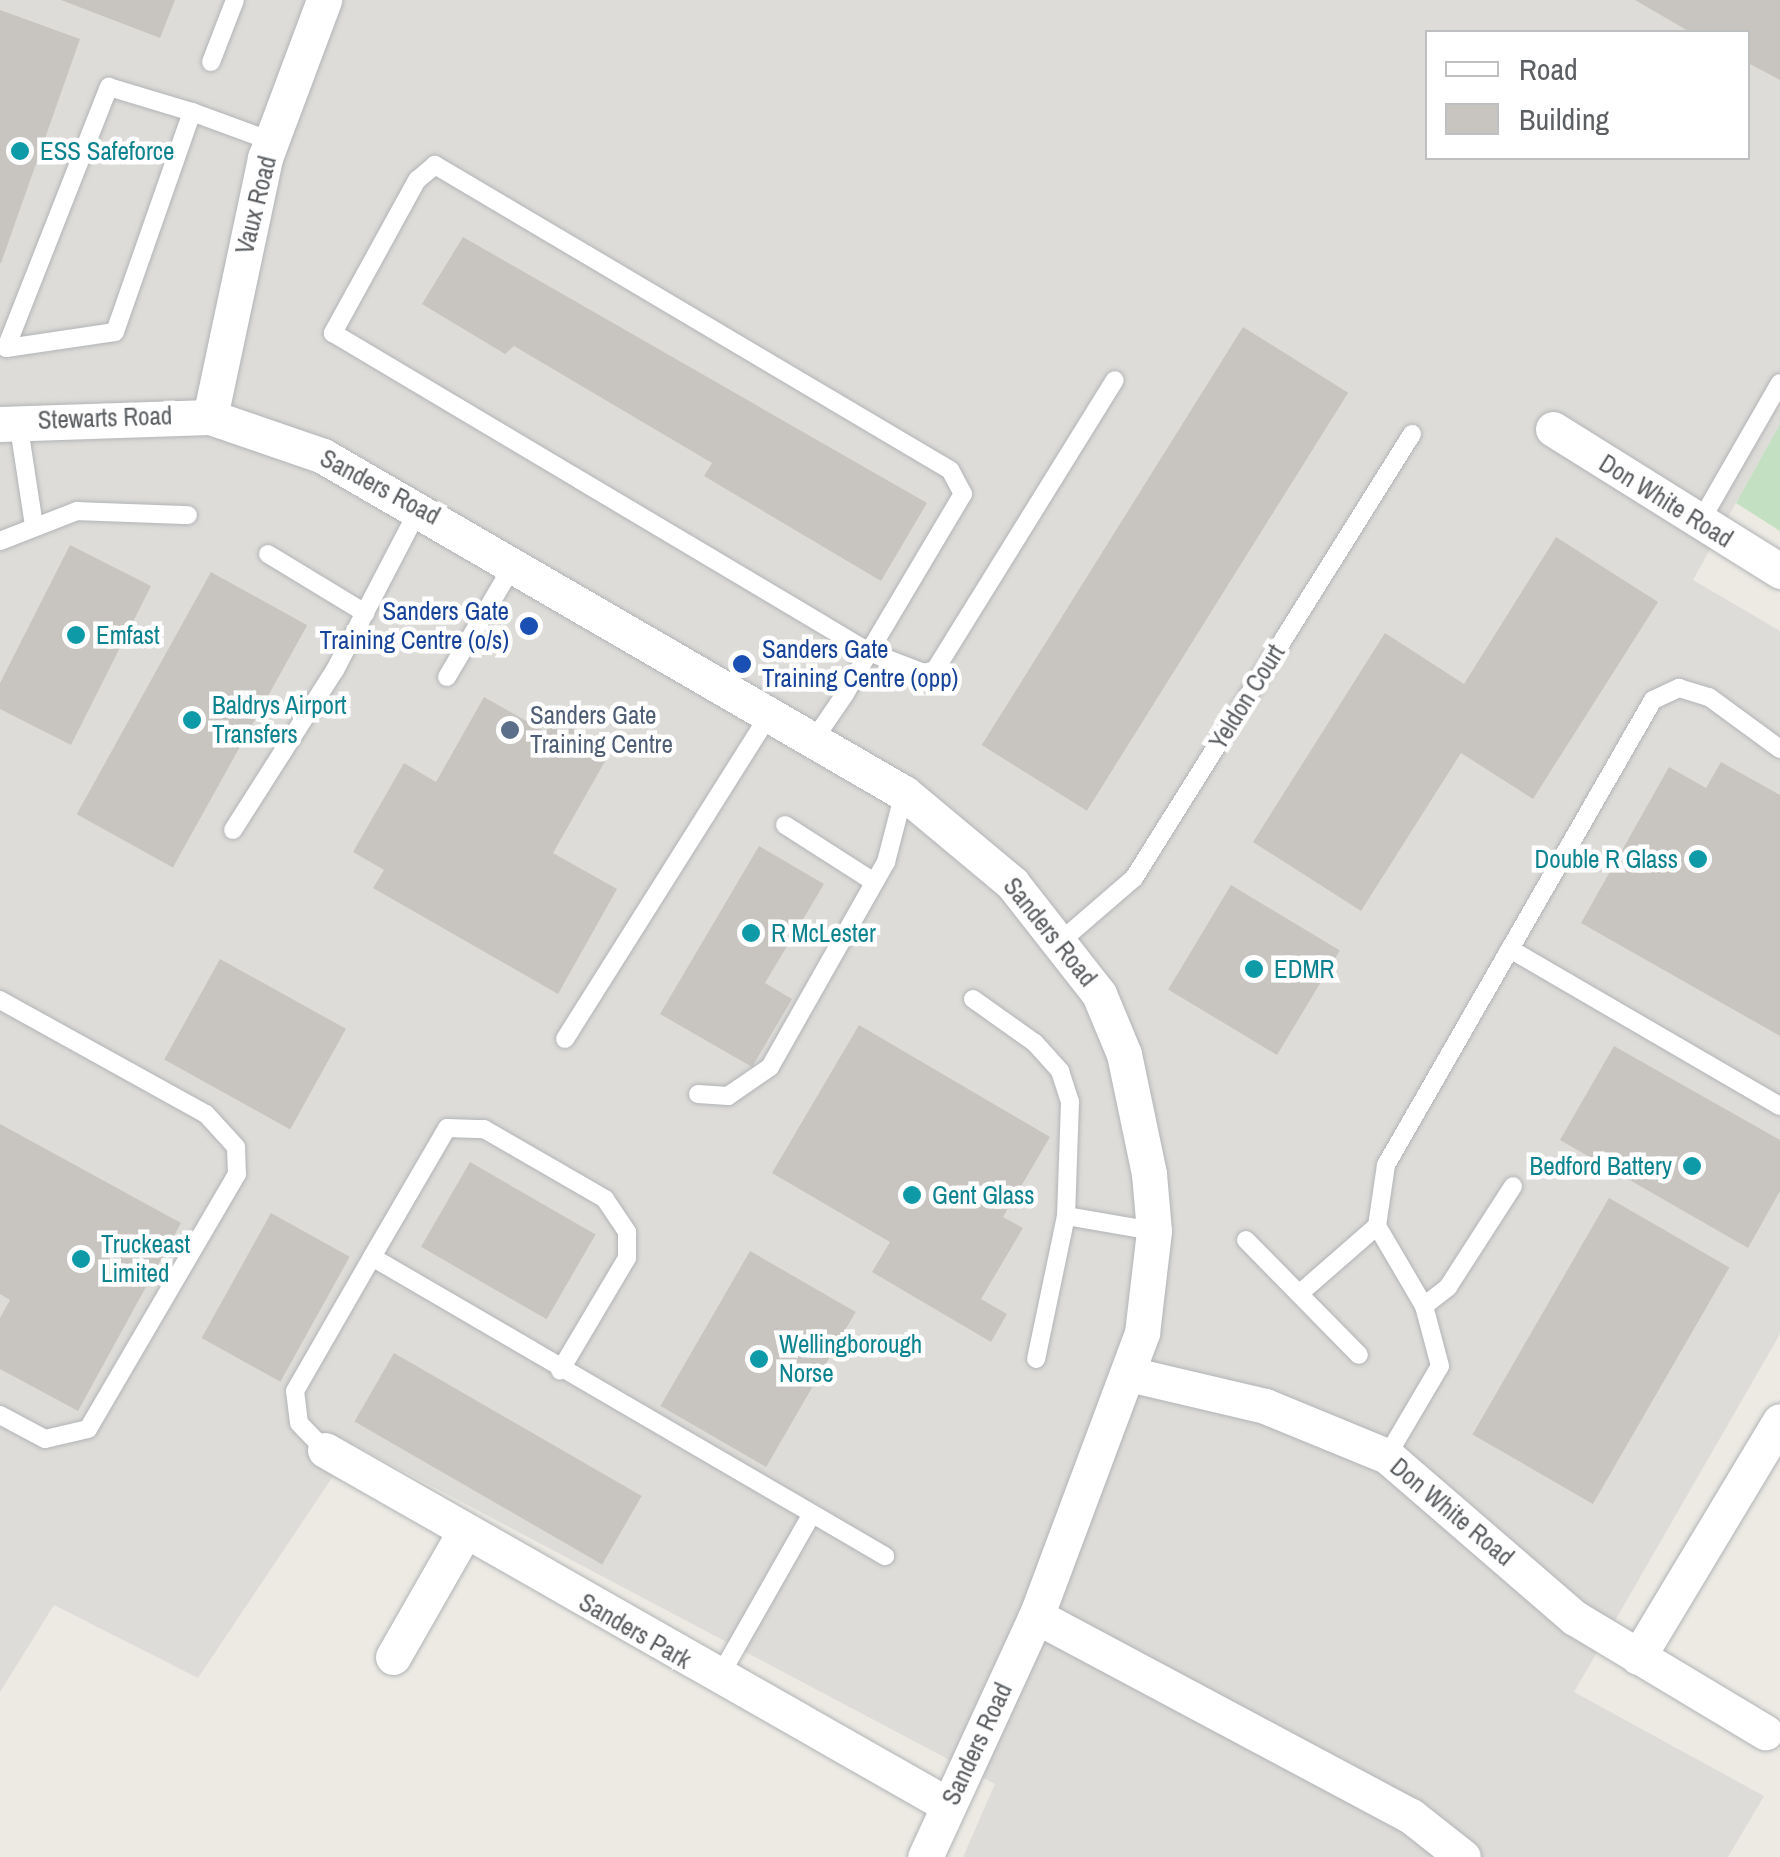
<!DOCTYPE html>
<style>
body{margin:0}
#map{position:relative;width:1780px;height:1857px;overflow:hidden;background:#eceae3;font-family:"Archivo Narrow",sans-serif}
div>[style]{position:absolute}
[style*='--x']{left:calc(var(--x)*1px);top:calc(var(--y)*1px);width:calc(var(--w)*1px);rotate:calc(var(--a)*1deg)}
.industrial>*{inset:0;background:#dedcd8}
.green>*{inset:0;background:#c3e1c2}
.building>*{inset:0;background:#c8c5c0;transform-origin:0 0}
.roads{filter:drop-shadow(0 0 2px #b1b4b7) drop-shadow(0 0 2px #b1b4b7)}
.lane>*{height:18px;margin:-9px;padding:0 9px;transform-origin:9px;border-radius:9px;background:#fff}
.street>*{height:35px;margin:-17.5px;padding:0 17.5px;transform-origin:17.5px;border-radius:17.5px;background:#fff}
.dots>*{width:28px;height:28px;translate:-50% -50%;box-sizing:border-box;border:5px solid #fff;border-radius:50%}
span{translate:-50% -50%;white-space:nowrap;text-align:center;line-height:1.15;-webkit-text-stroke:9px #fff;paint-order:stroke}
.culture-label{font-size:25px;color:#0d838f}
.left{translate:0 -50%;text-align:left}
.right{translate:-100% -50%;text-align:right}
.street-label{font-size:25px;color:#5c5f62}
.transit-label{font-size:25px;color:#164399}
.service-label{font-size:25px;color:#4e5e75}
.legend{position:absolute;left:1425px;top:30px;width:325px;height:130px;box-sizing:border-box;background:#fff;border:2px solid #bebfc0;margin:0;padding:12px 18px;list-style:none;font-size:30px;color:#5c5f62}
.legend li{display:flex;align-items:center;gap:20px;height:50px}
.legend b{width:50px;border:2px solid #bebfc0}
</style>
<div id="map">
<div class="industrial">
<div style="clip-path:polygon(evenodd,0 0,1780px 0,1780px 424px,1693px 580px,1780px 631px,1780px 1334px,1574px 1692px,1764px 1796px,1728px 1857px,963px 1857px,995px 1784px,354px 1445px,198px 1678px,54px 1605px,0 1692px,0 0,1428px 32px,1748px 32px,1748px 158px,1428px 158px,1428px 32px)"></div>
</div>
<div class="green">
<div style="clip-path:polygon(1780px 424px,1780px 531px,1736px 503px)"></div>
</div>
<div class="building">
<div style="clip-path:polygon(61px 0,175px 0,160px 38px)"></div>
<div style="clip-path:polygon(1635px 0,1780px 0,1780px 80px,1748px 63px,1748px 32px,1690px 32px)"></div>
<div style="clip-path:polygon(0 10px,80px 39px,1px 263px,0 263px)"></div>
<div style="clip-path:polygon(463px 237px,927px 503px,881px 581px,704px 476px,712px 463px,514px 346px,505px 354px,422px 304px)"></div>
<div style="left:1243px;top:327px;width:124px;height:493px;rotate:32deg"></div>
<div style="clip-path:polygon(1556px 537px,1658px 602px,1533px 799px,1461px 753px,1361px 911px,1253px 842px,1385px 633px,1464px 684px)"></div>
<div style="clip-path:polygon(70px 545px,151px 586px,71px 745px,0 709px,0 683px)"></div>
<div style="left:211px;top:572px;width:110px;height:277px;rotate:29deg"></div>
<div style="clip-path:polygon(484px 697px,546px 732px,551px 714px,612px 749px,553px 853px,617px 889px,558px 994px,373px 888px,384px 870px,353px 852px,404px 763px,436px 782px)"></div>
<div style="clip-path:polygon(1721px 762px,1780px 795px,1780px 1036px,1581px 923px,1669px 767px,1706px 788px)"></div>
<div style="clip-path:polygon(759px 846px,824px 884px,765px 983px,792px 999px,752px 1067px,660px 1014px)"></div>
<div style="left:1231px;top:885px;width:127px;height:122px;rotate:31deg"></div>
<div style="left:220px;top:959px;width:144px;height:115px;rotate:29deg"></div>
<div style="clip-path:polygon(859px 1025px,1050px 1137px,1003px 1217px,1023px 1228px,981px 1299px,1007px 1314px,991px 1342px,872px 1272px,890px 1242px,772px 1173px)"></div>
<div style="clip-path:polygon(1614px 1046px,1780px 1140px,1780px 1191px,1748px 1248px,1560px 1140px)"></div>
<div style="clip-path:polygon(0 1124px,181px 1223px,78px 1411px,0 1369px,0 1318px,10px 1300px,0 1294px)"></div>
<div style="left:470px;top:1162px;width:145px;height:98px;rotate:30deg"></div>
<div style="left:1609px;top:1198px;width:139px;height:273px;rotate:30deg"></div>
<div style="left:271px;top:1213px;width:90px;height:143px;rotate:29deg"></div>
<div style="left:750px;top:1251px;width:122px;height:179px;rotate:30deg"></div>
<div style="left:394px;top:1353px;width:286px;height:79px;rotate:30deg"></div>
</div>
<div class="roads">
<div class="lane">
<div style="--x:211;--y:62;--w:66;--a:-68.8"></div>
<div style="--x:192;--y:112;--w:233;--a:109.3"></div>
<div style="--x:115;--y:332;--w:110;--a:171.6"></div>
<div style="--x:6;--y:348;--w:281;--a:-68.5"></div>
<div style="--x:109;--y:87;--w:87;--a:16.8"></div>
<div style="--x:192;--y:112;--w:84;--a:20.2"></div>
<div style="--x:18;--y:421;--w:106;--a:81.3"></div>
<div style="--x:1700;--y:522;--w:160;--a:-60.1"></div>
<div style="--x:0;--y:541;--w:83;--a:-21.3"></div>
<div style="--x:77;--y:511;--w:111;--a:2.1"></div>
<div style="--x:268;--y:554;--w:114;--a:31.3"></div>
<div style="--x:447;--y:677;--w:134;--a:-59.4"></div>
<div style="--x:815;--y:738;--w:53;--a:-55.7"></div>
<div style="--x:845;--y:694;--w:48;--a:-60.3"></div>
<div style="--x:869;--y:652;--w:184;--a:-59.3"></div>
<div style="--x:963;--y:494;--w:27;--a:-118"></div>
<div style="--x:950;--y:470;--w:599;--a:-149.36"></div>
<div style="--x:435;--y:165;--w:23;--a:140"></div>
<div style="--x:417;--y:180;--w:175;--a:118.8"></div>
<div style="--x:333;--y:333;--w:624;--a:30.76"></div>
<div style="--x:869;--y:652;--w:59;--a:20.9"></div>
<div style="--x:924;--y:673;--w:11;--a:-15"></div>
<div style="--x:935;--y:670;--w:341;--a:-58.2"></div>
<div style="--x:785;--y:825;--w:106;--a:32.6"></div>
<div style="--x:233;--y:830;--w:190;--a:-57.5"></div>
<div style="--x:335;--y:670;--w:184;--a:-62.5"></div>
<div style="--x:1061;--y:941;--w:96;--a:-40.8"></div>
<div style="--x:1134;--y:878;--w:524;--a:-57.95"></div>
<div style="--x:1510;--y:949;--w:312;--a:30.2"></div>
<div style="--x:973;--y:999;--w:76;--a:35.4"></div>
<div style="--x:1035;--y:1043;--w:38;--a:48"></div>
<div style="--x:1060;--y:1071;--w:33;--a:72"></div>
<div style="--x:1070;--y:1102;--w:114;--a:92"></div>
<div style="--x:1066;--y:1216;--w:146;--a:101.8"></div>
<div style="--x:0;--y:1000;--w:235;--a:29"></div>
<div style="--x:206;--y:1114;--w:45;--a:47.7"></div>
<div style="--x:236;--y:1147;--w:27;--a:88"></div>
<div style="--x:237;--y:1174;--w:295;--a:120.3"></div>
<div style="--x:88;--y:1429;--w:44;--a:166.9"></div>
<div style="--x:45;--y:1439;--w:51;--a:-151.9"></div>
<div style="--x:565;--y:1039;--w:386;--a:-57.8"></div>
<div style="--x:698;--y:1094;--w:30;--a:4"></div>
<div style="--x:728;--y:1096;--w:51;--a:-34.6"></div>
<div style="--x:770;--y:1067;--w:236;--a:-60.5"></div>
<div style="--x:886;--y:862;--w:71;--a:-75.4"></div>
<div style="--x:1066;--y:1216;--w:89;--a:9.7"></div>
<div style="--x:1246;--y:1240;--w:161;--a:45.5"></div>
<div style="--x:372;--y:1257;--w:149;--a:-59.8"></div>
<div style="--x:447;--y:1128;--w:37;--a:2"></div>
<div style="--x:484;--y:1129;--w:140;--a:30"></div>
<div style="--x:605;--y:1199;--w:40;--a:56"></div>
<div style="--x:627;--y:1232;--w:26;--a:90"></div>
<div style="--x:627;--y:1258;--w:131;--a:120.7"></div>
<div style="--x:1299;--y:1294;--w:103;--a:-41.1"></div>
<div style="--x:1424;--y:1306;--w:31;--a:-38"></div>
<div style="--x:1448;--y:1287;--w:120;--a:-57.2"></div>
<div style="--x:325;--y:1450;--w:37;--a:-134"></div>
<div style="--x:299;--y:1423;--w:32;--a:-97"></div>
<div style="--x:295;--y:1391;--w:155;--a:-60.1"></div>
<div style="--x:372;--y:1257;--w:594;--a:30.24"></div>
<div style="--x:1387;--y:1456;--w:104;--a:-59.5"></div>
<div style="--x:1440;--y:1366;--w:62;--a:-104.9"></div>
<div style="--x:1424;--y:1306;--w:93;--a:-120.4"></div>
<div style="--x:1377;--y:1226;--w:62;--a:-81.6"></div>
<div style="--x:1386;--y:1165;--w:536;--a:-60.14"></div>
<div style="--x:1653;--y:700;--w:29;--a:-25"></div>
<div style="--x:1679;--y:688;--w:31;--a:17"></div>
<div style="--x:1709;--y:697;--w:88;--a:36.2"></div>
<div style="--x:718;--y:1679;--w:186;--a:-60.4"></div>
</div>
<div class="street">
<div style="--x:210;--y:417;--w:265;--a:-78"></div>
<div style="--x:265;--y:158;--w:169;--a:-69.5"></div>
<div style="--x:0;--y:424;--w:210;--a:-1.9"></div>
<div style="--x:210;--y:417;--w:120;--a:19"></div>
<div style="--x:323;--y:456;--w:672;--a:30.12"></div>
<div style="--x:904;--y:793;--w:141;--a:39.8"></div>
<div style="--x:1012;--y:883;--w:141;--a:51.9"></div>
<div style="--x:1099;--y:994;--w:65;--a:67.4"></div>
<div style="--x:1124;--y:1054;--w:123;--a:78.2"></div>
<div style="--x:1149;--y:1174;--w:57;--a:85"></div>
<div style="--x:1154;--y:1231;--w:103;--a:96.7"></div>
<div style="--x:1142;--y:1333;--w:302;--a:110.5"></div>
<div style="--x:1036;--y:1616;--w:265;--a:114.7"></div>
<div style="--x:1553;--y:429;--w:268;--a:32"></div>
<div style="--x:1129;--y:1374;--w:140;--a:13.2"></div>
<div style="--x:1265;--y:1406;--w:132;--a:22.3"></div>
<div style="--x:1387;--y:1456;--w:248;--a:40.8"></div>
<div style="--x:1575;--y:1618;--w:222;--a:31"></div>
<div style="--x:325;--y:1450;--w:717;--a:29.68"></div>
<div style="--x:1036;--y:1616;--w:425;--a:28.1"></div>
<div style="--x:1411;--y:1816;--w:66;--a:38.3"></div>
<div style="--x:393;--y:1657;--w:145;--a:-60.3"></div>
<div style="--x:1638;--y:1657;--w:275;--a:-59"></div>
</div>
</div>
<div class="dots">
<div style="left:20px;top:151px;background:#0f9aa8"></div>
<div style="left:529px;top:626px;background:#1a4fb4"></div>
<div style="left:76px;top:635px;background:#0f9aa8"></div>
<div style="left:742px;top:664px;background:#1a4fb4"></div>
<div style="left:192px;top:720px;background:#0f9aa8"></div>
<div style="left:510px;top:730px;background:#5c6f8a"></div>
<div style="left:1698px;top:859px;background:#0f9aa8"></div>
<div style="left:751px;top:933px;background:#0f9aa8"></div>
<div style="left:1254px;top:969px;background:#0f9aa8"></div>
<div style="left:1692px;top:1166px;background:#0f9aa8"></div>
<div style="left:912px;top:1195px;background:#0f9aa8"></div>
<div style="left:81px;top:1259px;background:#0f9aa8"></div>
<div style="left:759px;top:1359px;background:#0f9aa8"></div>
</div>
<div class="culture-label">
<span class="left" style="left:40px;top:151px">ESS Safeforce</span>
<span class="left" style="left:96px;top:635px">Emfast</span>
<span class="left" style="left:212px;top:720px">Baldrys Airport<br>Transfers</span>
<span class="right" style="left:1678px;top:859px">Double R Glass</span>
<span class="left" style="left:771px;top:933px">R McLester</span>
<span class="left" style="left:1274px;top:969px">EDMR</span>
<span class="right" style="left:1672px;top:1166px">Bedford Battery</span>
<span class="left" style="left:932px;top:1195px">Gent Glass</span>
<span class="left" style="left:101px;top:1259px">Truckeast<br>Limited</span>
<span class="left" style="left:779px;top:1359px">Wellingborough<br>Norse</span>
</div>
<div class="street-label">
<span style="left:256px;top:205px;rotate:-76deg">Vaux Road</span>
<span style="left:105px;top:418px;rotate:-2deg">Stewarts Road</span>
<span style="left:380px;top:487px;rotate:28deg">Sanders Road</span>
<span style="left:1666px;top:501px;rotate:32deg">Don White Road</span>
<span style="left:1247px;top:697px;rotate:-58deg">Yeldon Court</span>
<span style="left:1050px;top:932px;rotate:51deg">Sanders Road</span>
<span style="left:1452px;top:1512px;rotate:40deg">Don White Road</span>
<span style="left:635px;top:1631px;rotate:30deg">Sanders Park</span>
<span style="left:977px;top:1744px;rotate:-65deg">Sanders Road</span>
</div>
<div class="transit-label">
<span class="right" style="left:509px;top:626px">Sanders Gate<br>Training Centre (o/s)</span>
<span class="left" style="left:762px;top:664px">Sanders Gate<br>Training Centre (opp)</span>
</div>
<div class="service-label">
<span class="left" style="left:530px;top:730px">Sanders Gate<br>Training Centre</span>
</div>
<ul class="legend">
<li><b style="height:12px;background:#fff"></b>Road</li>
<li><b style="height:28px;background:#c8c5c0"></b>Building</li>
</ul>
</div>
